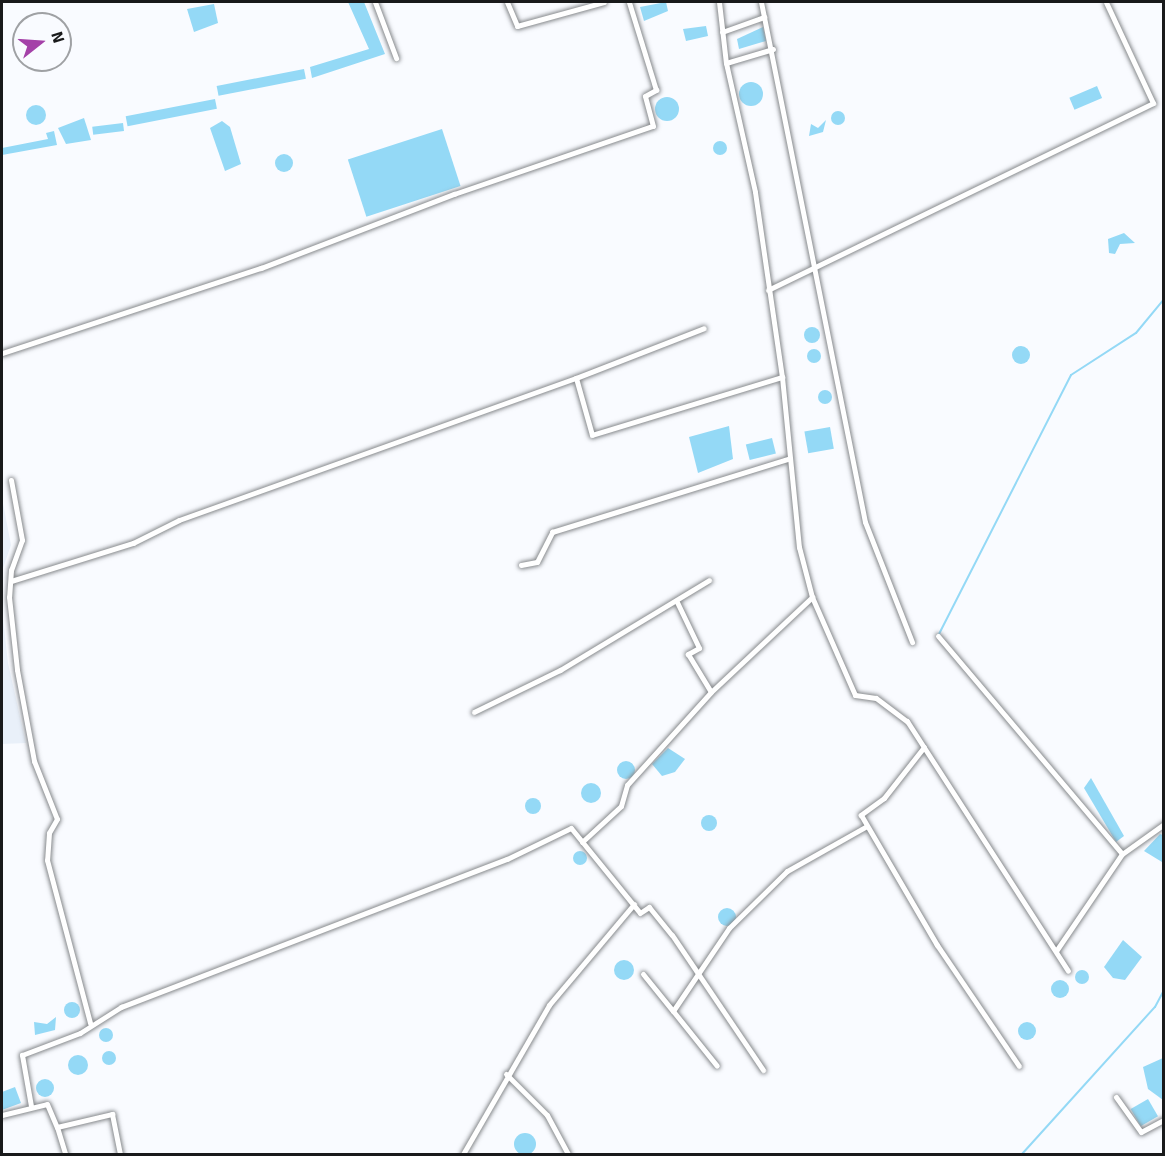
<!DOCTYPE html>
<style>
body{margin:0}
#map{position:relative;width:1165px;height:1156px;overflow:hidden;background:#f9fbff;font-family:Signika,sans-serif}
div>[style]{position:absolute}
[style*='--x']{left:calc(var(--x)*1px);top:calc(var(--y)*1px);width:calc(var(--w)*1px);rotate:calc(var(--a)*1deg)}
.built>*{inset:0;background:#e9f0f9}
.water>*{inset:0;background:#94d9f6;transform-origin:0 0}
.round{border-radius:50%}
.stream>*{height:2px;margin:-1px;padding:0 1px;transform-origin:1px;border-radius:1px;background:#94d9f6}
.roads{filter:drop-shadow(0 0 2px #878a8d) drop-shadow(0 0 2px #878a8d)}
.minor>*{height:5px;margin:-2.5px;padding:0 2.5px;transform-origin:2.5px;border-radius:2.5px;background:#fff}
span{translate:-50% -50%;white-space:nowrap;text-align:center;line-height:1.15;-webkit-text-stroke:6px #f9fbff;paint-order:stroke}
.frame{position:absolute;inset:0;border:3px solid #191a1b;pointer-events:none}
.north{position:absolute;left:12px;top:12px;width:60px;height:60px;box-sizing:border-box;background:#f9fbff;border:2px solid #9fa1a4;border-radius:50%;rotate:73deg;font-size:16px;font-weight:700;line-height:24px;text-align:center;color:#191a1b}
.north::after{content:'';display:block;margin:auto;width:21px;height:27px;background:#a441a8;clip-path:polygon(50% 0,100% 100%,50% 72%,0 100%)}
</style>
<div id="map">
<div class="built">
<div style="clip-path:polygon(2px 498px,11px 545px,2px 571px)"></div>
<div style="clip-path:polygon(2px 609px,8px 663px,26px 743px,2px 744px)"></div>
</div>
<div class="water">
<div style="clip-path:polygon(348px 2px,364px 2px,385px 54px,312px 78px,310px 67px,369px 49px)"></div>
<div style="clip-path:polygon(666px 2px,668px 11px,644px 21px,640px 7px)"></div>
<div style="clip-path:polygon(214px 4px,218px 23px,194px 32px,187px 9px)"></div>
<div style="clip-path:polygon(706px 26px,708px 36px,686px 41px,683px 29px)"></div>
<div style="clip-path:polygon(763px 27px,766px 41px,739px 49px,737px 39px)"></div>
<div style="left:304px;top:69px;width:10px;height:89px;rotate:79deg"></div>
<div class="round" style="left:739px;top:82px;width:24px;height:24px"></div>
<div style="left:1097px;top:86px;width:13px;height:30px;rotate:67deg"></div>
<div class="round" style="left:655px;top:97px;width:24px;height:24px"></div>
<div style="left:215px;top:99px;width:10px;height:91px;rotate:79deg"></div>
<div class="round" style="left:26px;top:105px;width:20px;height:20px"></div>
<div class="round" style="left:831px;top:111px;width:14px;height:14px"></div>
<div style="clip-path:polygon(84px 118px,91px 140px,66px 144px,58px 128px)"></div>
<div style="clip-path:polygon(826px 120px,823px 132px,809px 136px,811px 124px,818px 128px)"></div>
<div style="clip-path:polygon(222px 121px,230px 127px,241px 164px,225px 171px,210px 128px)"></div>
<div style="left:123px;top:123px;width:8px;height:31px;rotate:83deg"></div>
<div style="left:442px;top:129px;width:60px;height:99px;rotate:72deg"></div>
<div style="clip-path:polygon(54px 131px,57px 145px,2px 155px,2px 148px,48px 139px,46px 133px)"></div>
<div class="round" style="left:713px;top:141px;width:14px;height:14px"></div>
<div class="round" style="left:275px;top:154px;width:18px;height:18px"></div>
<div style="clip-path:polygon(1124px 233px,1135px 243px,1120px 244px,1115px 254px,1109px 253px,1108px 239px)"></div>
<div class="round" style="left:804px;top:327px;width:16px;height:16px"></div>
<div class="round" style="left:1012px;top:346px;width:18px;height:18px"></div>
<div class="round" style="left:807px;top:349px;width:14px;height:14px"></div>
<div class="round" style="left:818px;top:390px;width:14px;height:14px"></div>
<div style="clip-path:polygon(729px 426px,733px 459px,698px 473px,689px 437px)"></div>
<div style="left:830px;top:427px;width:22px;height:26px;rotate:80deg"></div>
<div style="left:772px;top:438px;width:16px;height:27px;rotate:76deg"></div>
<div style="clip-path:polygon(668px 748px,685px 759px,675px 772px,662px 776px,652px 764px)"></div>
<div class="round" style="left:617px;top:761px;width:18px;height:18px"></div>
<div style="clip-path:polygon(1091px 778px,1124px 836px,1116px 842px,1084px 788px)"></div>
<div class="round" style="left:581px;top:783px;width:20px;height:20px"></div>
<div class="round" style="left:525px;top:798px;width:16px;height:16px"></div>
<div class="round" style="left:701px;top:815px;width:16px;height:16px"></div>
<div style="clip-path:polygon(1160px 834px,1163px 835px,1162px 862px,1144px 851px)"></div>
<div class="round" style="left:573px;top:851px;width:14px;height:14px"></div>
<div class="round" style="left:718px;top:908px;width:18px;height:18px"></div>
<div style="clip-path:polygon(1123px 940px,1142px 957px,1125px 980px,1113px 978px,1104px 967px)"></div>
<div class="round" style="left:614px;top:960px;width:20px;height:20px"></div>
<div class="round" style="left:1075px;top:970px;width:14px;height:14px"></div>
<div class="round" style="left:1051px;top:980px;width:18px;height:18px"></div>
<div class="round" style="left:64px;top:1002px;width:16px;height:16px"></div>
<div style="clip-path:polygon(56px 1017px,55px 1030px,35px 1035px,34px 1022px,47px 1024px)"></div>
<div class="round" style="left:1018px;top:1022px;width:18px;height:18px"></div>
<div class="round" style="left:99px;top:1028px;width:14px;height:14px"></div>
<div class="round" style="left:102px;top:1051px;width:14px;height:14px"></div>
<div class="round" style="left:68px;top:1055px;width:20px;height:20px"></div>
<div style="clip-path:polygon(1163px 1058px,1163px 1100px,1148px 1089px,1143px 1067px)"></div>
<div class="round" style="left:36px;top:1079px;width:18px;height:18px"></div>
<div style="clip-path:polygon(15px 1087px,21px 1103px,2px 1110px,2px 1092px)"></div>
<div style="left:1148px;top:1099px;width:20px;height:20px;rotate:60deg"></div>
<div class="round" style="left:514px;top:1133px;width:22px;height:22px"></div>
</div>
<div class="stream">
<div style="--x:938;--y:636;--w:293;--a:-63"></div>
<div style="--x:1071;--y:375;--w:77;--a:-32.9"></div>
<div style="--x:1136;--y:333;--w:44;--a:-50.5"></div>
<div style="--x:1022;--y:1154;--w:198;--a:-47.9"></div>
<div style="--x:1155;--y:1007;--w:19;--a:-62"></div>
</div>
<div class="roads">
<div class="minor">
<div style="--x:375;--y:2;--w:60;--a:69.4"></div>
<div style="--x:507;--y:2;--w:26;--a:67"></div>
<div style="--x:517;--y:26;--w:90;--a:-15.4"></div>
<div style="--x:719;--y:2;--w:61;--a:83.5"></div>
<div style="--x:726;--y:63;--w:132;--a:77.3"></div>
<div style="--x:755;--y:192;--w:187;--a:81.7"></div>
<div style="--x:782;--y:377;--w:171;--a:84.3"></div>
<div style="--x:799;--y:547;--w:52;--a:75.4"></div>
<div style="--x:812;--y:597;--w:107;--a:66.3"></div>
<div style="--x:855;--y:695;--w:21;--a:8"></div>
<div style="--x:876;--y:698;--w:39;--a:37"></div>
<div style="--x:907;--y:721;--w:297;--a:57.2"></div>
<div style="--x:761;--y:2;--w:530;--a:78.69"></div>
<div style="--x:865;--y:522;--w:129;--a:68.6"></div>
<div style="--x:722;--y:32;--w:45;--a:-19.7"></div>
<div style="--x:726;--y:63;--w:49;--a:-16.6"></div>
<div style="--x:768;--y:290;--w:428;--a:-25.9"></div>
<div style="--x:1153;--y:103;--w:111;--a:-115"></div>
<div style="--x:2;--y:353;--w:273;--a:-18.2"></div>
<div style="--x:261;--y:268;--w:207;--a:-21"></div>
<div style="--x:454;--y:194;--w:210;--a:-18.9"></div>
<div style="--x:653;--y:126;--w:31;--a:-105"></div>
<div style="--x:645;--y:96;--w:13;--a:-29"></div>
<div style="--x:656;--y:90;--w:92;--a:-107.1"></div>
<div style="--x:576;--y:378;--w:137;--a:-21.3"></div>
<div style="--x:11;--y:480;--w:61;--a:79.6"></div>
<div style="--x:22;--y:540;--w:32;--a:110"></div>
<div style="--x:11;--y:570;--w:27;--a:94"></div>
<div style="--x:9;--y:597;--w:73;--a:83.7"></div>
<div style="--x:17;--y:670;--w:93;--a:79.4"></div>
<div style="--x:34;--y:761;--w:62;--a:68.4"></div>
<div style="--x:57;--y:819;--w:16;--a:120"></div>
<div style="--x:49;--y:833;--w:27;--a:94"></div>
<div style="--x:47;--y:860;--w:169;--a:75.2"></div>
<div style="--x:521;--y:565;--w:16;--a:-11"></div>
<div style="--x:537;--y:562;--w:34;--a:-63"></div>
<div style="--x:552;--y:532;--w:247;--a:-17.2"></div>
<div style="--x:11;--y:581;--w:128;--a:-17.3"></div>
<div style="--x:133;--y:543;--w:51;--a:-26.6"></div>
<div style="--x:179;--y:520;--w:422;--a:-19.7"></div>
<div style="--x:576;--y:378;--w:59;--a:74.3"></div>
<div style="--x:592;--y:435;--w:199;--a:-17"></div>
<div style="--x:677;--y:602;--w:51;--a:64.4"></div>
<div style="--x:699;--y:648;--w:13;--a:151"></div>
<div style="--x:688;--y:654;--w:44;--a:58.8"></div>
<div style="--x:938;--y:636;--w:285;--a:49.8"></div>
<div style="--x:474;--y:712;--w:96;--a:-26"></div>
<div style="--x:560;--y:670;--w:174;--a:-31.1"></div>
<div style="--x:924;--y:747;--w:65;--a:128.1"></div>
<div style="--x:884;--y:798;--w:29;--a:144"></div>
<div style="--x:861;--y:815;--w:151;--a:59.7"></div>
<div style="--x:937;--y:945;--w:146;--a:55.9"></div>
<div style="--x:582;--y:842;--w:53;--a:-42.7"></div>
<div style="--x:621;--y:806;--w:22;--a:-74"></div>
<div style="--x:627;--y:785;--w:125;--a:-47.9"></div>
<div style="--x:711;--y:692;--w:139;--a:-43.2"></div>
<div style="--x:1056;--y:951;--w:117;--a:-55.8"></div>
<div style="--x:1122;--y:854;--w:52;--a:-35.5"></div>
<div style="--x:643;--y:974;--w:48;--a:51"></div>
<div style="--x:673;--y:1011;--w:100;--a:-56"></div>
<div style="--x:729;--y:928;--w:81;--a:-44.5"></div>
<div style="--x:787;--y:871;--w:90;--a:-29.4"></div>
<div style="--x:673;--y:1011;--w:70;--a:51.3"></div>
<div style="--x:506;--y:1074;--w:58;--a:45"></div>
<div style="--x:547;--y:1115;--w:44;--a:61.7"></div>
<div style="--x:1116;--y:1097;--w:43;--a:54.5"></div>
<div style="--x:1141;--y:1132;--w:26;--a:-28"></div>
<div style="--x:31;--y:1106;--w:52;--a:-100"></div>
<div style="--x:22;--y:1055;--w:62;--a:-20.8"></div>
<div style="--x:80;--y:1033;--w:49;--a:-32.4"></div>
<div style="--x:121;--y:1007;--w:413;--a:-21"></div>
<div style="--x:507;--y:859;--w:71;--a:-25.8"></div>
<div style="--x:571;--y:828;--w:109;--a:50.9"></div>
<div style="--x:640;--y:913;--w:11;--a:-34"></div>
<div style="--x:649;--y:907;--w:36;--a:51"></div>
<div style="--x:672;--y:935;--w:163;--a:56"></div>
<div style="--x:2;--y:1115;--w:46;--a:-13.7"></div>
<div style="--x:47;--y:1104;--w:25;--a:67"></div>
<div style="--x:57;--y:1127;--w:57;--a:-13.3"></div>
<div style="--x:112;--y:1114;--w:41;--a:78.7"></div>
<div style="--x:57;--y:1127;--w:28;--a:73"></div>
<div style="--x:463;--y:1154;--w:172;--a:-60"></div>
<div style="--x:549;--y:1005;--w:132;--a:-49.9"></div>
</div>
</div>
<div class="frame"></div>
<div class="north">N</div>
</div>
